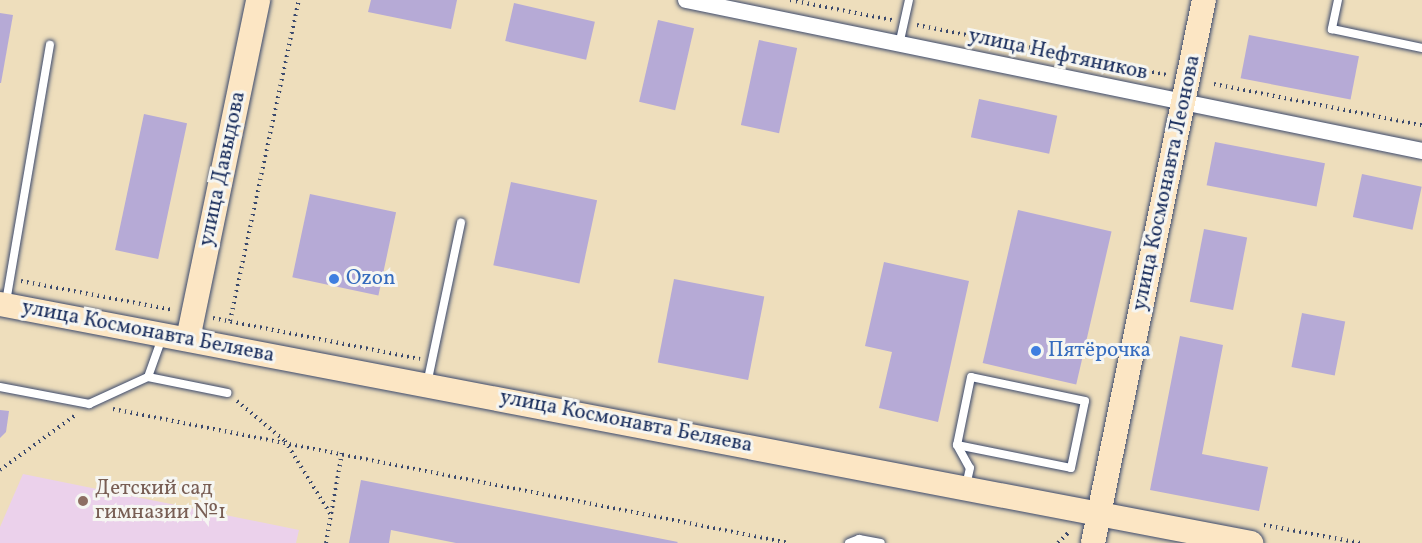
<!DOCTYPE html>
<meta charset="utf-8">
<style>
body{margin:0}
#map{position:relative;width:1422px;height:543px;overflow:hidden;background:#eedebc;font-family:Vollkorn,serif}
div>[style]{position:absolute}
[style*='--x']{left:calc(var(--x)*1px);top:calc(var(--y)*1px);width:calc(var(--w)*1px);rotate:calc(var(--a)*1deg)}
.built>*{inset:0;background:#ebd1eb}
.building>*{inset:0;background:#b6aad6;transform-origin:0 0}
.path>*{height:4px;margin-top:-2px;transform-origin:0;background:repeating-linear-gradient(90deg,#3b496c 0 1.5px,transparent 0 6px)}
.roads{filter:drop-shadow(0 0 2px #3b496c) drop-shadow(0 0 2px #3b496c)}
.lane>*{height:8px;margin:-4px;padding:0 4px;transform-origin:4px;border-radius:4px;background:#fff}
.street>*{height:16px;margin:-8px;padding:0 8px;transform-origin:8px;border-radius:8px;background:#fff}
.secondary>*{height:24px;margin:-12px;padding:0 12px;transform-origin:12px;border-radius:12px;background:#fce6c4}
.dots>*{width:16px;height:16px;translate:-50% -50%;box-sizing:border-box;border:3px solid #f6f6f2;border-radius:50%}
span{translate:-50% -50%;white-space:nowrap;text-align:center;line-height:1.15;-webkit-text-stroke:6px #f6f6f2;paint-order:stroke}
.street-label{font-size:21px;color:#1b2f5e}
.shop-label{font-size:21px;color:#366cbe}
.left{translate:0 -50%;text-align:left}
.education-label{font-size:21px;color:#785e54}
</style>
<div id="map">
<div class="built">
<div style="clip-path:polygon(23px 474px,299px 530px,296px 543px,0 543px,0 527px)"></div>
</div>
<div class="building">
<div style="clip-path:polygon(371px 0,457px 0,451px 29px,368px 12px)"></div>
<div style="left:514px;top:3px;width:83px;height:39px;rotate:13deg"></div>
<div style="clip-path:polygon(0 13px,13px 15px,1px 83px,0 83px)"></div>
<div style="left:658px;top:20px;width:37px;height:84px;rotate:13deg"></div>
<div style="left:1249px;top:35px;width:112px;height:44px;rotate:11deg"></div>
<div style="left:759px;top:40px;width:39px;height:87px;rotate:12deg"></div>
<div style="left:979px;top:99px;width:80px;height:39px;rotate:12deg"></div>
<div style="left:144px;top:114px;width:44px;height:139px;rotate:12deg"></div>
<div style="left:1215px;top:142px;width:112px;height:44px;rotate:11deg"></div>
<div style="left:1362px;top:174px;width:61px;height:44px;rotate:12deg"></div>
<div style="left:511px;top:182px;width:88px;height:85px;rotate:12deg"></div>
<div style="left:310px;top:194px;width:88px;height:85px;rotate:12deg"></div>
<div style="left:1018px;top:210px;width:96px;height:157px;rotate:13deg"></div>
<div style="left:1204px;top:229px;width:44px;height:74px;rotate:11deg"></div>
<div style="clip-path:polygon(884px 262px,969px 281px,938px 422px,879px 408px,892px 352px,865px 346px)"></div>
<div style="left:674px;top:279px;width:92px;height:85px;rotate:11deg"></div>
<div style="left:1302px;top:313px;width:44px;height:55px;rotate:11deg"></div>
<div style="clip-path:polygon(1180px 336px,1223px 345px,1202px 454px,1268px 467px,1259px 511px,1150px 490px)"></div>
<div style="clip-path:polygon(0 410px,9px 411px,6px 432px,0 438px)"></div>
<div style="clip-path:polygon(361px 480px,678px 542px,677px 543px,456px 543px,391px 530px,389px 543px,349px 543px)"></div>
</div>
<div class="path">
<div style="--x:790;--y:0;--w:104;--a:11.1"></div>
<div style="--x:917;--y:25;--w:256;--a:11.3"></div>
<div style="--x:1214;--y:84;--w:212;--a:11.2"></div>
<div style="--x:21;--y:281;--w:155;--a:10.8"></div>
<div style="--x:213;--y:318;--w:211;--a:11.2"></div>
<div style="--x:230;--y:321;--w:328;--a:-77.9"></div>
<div style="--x:237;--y:401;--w:62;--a:39.8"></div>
<div style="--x:285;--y:441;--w:87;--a:58.1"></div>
<div style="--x:113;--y:409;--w:689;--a:11.21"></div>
<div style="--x:0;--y:470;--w:92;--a:-36.1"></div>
<div style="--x:1264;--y:525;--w:98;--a:10.6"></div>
<div style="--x:326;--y:543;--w:92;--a:-80"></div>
<div style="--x:1058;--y:543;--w:17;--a:-45"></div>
</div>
<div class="roads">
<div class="lane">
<div style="--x:1338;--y:0;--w:30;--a:102"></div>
<div style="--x:1332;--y:29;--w:92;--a:11.9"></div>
<div style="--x:899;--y:45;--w:46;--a:-77.5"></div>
<div style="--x:6;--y:302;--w:261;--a:-80.3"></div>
<div style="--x:148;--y:377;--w:81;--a:11.4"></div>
<div style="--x:427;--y:384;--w:165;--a:-78.1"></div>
<div style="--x:0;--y:387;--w:91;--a:10.8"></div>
<div style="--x:89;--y:404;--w:65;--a:-24.6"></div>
<div style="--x:148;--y:377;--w:41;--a:-70.3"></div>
<div style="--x:957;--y:445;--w:116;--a:11.4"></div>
<div style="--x:1071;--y:468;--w:68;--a:-78.2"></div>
<div style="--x:1085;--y:401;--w:116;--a:-168.1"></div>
<div style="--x:971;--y:377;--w:69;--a:101.6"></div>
<div style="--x:957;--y:445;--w:26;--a:61"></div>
<div style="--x:970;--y:468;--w:18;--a:103"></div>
<div style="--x:849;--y:543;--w:11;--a:-22"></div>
<div style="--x:859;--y:539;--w:22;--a:10"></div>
</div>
<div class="street">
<div style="--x:686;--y:0;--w:751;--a:11.59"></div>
</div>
<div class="secondary">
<div style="--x:0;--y:304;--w:1274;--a:10.82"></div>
<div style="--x:188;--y:339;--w:346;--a:-78.3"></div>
<div style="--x:1093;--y:543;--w:554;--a:-78.45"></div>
</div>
</div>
<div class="dots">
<div style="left:334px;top:279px;background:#3f7fe0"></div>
<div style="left:1036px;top:351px;background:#3f7fe0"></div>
<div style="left:83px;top:501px;background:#8d6e63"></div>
</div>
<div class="street-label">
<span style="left:1058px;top:55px;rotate:12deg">улица Нефтяников</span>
<span style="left:223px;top:169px;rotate:-78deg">улица Давыдова</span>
<span style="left:1167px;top:183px;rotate:-78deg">улица Космонавта Леонова</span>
<span style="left:148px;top:332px;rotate:11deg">улица Космонавта Беляева</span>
<span style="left:626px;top:422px;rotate:11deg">улица Космонавта Беляева</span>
</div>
<div class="shop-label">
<span class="left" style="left:346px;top:279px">Ozon</span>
<span class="left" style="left:1048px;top:351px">Пятёрочка</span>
</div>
<div class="education-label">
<span class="left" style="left:95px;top:501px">Детский сад<br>гимназии №1</span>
</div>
</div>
